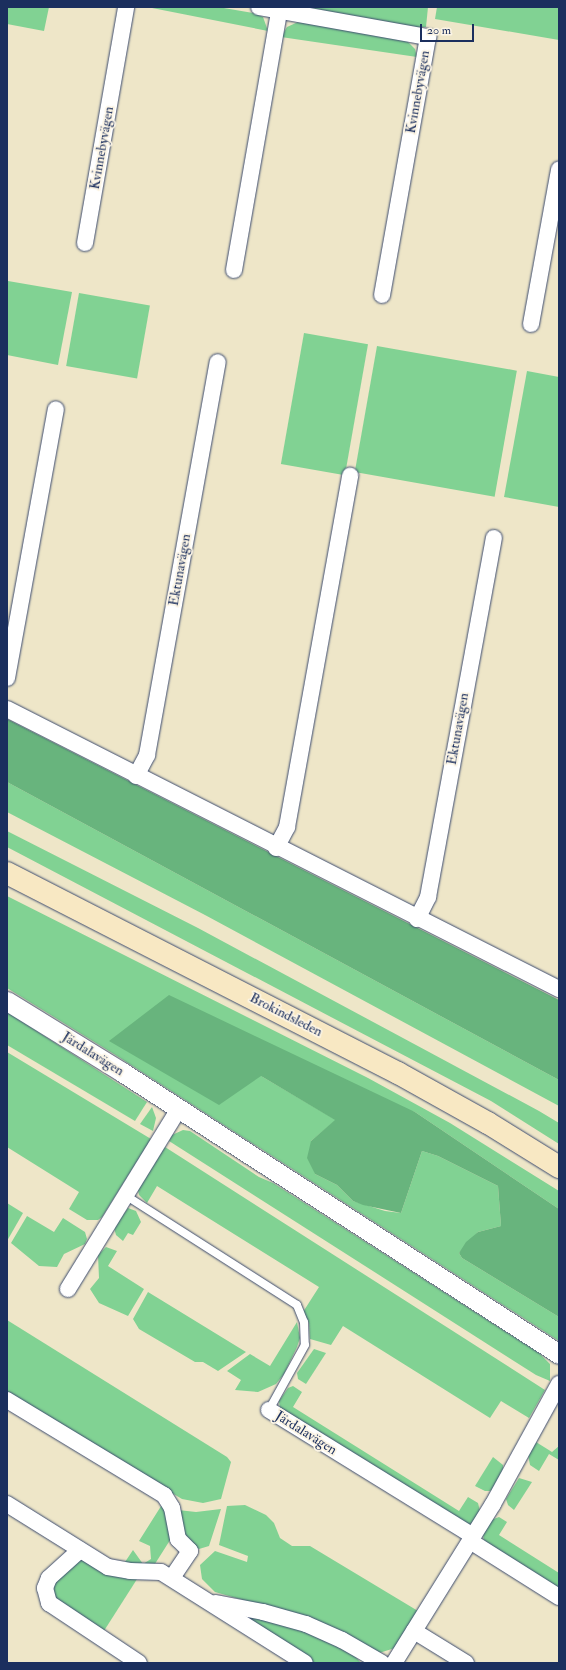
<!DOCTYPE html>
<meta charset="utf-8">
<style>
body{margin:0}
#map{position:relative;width:566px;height:1670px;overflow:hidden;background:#eee6c8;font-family:"IM FELL Double Pica",serif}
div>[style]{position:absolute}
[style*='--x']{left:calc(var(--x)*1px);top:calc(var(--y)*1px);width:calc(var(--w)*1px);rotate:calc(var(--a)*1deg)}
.green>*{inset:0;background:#81d293;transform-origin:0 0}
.forest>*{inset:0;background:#68b47d}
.roads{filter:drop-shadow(0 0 1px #3b4a6e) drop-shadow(0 0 1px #3b4a6e)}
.service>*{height:8px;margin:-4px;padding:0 4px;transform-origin:4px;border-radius:4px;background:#fff}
.minor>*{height:16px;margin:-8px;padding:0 8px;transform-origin:8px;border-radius:8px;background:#fff}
.tertiary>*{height:19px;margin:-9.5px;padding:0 9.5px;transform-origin:9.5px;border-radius:9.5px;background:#fff}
.secondary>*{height:22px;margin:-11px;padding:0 11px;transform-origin:11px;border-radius:11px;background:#f8e8c3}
span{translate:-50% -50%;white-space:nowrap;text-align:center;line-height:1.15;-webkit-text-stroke:3.5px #fcf5e5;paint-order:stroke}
.street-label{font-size:14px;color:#1b2f5e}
.frame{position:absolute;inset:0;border:8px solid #1b2f5e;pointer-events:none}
.scale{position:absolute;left:420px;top:24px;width:54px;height:18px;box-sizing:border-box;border:2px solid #1b2f5e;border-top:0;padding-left:5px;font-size:12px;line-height:14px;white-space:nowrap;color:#1b2f5e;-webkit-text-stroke:3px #fcf5e5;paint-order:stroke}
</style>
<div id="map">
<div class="green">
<div style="clip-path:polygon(7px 7px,49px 7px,44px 31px,7px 24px)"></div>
<div style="clip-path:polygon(147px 7px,218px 7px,253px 13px,263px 17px,268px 31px)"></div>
<div style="clip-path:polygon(304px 7px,428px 7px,426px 27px,416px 27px)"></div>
<div style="clip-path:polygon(437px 7px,559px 7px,559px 40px,435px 19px)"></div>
<div style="clip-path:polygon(298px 22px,407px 41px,415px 49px,417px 57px,281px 37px,287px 27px)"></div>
<div style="clip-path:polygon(8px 281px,72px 292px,58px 365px,7px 355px)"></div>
<div style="left:79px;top:293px;width:72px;height:74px;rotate:10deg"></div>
<div style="left:304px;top:333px;width:65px;height:133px;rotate:10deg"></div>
<div style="left:377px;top:346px;width:142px;height:128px;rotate:10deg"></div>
<div style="clip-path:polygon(527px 371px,559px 377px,559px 507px,504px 497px)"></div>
<div style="clip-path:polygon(7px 782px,559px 1080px,559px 1106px,205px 915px,7px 812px)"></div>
<div style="clip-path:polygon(7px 831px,198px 928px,539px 1111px,559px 1123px,559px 1144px,491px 1101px,7px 847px)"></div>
<div style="clip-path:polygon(7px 896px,368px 1078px,450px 1123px,559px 1191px,559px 1209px,415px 1112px,261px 1076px,336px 1120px,311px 1141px,315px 1174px,337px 1185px,353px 1201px,385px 1211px,401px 1213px,422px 1151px,438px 1156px,498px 1186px,501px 1226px,478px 1232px,459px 1253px,462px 1258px,559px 1317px,559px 1341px,117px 1056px,7px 988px)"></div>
<div style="clip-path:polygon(7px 1012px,147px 1102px,135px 1121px,7px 1045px)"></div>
<div style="clip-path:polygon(7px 1052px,151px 1139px,102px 1217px,98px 1220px,87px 1220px,69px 1209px,79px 1192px,7px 1147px)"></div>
<div style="clip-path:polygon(152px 1107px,156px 1118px,153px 1131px,140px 1124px)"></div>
<div style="clip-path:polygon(183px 1130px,190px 1131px,259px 1177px,273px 1183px,539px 1353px,550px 1364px,550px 1381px,536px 1375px,169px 1141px,172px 1135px)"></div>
<div style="clip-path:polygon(165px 1147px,545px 1390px,529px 1418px,501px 1401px,490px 1418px,343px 1326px,331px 1345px,310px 1339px,309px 1323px,303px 1312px,319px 1287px,157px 1186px,147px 1203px,139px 1195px,138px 1190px)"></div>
<div style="clip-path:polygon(7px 1203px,23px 1213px,7px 1241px)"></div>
<div style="clip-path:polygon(128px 1208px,136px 1211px,141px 1222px,133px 1235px,128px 1233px,123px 1241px,116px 1235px,114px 1228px)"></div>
<div style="clip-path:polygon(27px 1216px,54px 1232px,63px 1218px,85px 1232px,87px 1239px,85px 1244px,64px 1254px,57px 1267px,39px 1266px,11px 1243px)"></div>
<div style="clip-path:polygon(106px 1247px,117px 1251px,108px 1266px,144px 1289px,128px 1316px,99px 1303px,90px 1289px,99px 1278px,98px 1255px)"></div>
<div style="clip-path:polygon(148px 1292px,246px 1352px,218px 1371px,203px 1362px,195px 1362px,139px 1329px,133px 1319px)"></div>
<div style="clip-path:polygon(7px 1320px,227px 1457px,231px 1462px,221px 1499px,203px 1503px,182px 1499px,7px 1395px)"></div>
<div style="clip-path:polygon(297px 1322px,300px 1338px,297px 1347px,284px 1374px,276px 1384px,258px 1392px,235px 1390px,241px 1380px,227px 1371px,250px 1354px,270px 1366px)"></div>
<div style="clip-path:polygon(314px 1349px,326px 1353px,306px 1384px,298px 1379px,297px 1373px)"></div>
<div style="clip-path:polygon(293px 1386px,302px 1392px,293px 1407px,459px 1511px,468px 1497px,478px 1503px,480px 1511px,473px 1522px,469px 1525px,280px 1409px,279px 1401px,288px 1388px)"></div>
<div style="clip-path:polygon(536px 1442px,552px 1452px,559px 1446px,559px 1460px,549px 1454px,539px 1471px,530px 1465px,528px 1455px)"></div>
<div style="clip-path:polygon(493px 1457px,503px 1465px,503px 1470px,494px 1488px,490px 1491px,485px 1491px,475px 1486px)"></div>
<div style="clip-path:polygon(519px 1478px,532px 1482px,514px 1510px,508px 1505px,506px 1499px)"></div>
<div style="clip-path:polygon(163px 1503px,172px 1537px,153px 1567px,123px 1565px,133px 1550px,143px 1564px,151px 1559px,150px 1546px,139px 1541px)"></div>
<div style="clip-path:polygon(245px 1505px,266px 1515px,274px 1523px,280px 1538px,292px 1546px,310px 1546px,418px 1611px,395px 1648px,379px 1653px,264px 1606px,215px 1592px,202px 1579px,200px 1565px,215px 1551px,247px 1562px,248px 1556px,219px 1545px,227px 1506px)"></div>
<div style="clip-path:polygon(221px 1509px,209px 1546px,199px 1549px,185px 1540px,178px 1510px,196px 1512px)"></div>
<div style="clip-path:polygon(499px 1517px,507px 1522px,499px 1535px,559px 1573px,559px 1592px,484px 1542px,483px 1534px,491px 1520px)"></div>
<div style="clip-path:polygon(78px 1559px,139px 1576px,102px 1634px,54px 1605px,53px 1582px)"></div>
<div style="clip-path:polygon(228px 1609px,301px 1630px,353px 1654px,361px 1663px,310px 1663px)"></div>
</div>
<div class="forest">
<div style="clip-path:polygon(7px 719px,559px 1000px,559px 1080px,7px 782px)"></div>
<div style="clip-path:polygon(169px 995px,415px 1112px,559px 1209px,559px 1317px,462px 1258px,459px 1253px,466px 1242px,478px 1232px,501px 1226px,498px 1186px,438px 1156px,422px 1151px,401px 1213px,363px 1205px,353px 1201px,337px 1185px,315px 1174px,307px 1158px,311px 1141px,335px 1120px,261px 1076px,219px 1105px,109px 1041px)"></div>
</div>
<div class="roads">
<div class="service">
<div style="--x:125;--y:1195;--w:204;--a:32.6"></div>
<div style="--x:297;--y:1305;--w:18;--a:68"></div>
<div style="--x:304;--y:1322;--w:23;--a:88"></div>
<div style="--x:305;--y:1345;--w:74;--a:119"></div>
</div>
<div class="minor">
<div style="--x:259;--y:7;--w:172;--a:10.1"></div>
<div style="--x:428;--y:37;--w:262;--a:100.1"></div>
<div style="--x:85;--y:243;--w:240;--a:-80.1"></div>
<div style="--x:234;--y:270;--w:267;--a:-80.1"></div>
<div style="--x:531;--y:324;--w:157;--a:-79.7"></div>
<div style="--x:7;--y:678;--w:273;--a:-79.7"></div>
<div style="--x:7;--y:709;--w:619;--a:26.9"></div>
<div style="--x:136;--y:776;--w:24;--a:-62"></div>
<div style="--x:147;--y:755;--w:399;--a:-79.8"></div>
<div style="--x:276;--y:848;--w:24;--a:-62"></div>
<div style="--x:287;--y:827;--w:357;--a:-79.8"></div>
<div style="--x:417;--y:919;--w:25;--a:-63"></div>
<div style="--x:428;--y:897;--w:365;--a:-79.6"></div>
<div style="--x:68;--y:1289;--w:210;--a:-58.4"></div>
<div style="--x:7;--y:1400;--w:184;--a:31.2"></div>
<div style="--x:164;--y:1495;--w:15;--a:58"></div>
<div style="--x:172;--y:1508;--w:32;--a:79"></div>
<div style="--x:178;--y:1539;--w:17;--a:45"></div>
<div style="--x:190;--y:1551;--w:32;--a:124"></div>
<div style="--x:269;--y:1410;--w:240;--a:31.7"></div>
<div style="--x:7;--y:1504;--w:119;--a:32"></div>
<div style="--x:108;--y:1567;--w:22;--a:10"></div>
<div style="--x:130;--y:1571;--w:31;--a:2"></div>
<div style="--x:161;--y:1572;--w:170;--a:32.3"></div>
<div style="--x:470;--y:1541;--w:105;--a:32.2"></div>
<div style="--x:80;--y:1550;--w:42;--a:137.9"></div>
<div style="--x:49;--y:1578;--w:11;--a:112"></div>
<div style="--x:45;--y:1588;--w:16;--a:75"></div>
<div style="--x:49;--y:1603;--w:108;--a:33.7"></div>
<div style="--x:216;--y:1603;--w:48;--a:10.8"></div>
<div style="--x:263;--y:1612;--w:45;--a:15.6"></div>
<div style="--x:306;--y:1624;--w:39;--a:24"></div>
<div style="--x:342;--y:1640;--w:46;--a:29.9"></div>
<div style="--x:414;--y:1631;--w:61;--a:31.6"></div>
<div style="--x:394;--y:1663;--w:187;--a:-58.1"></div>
<div style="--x:493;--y:1504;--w:137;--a:-61.2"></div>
</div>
<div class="tertiary">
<div style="--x:7;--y:1001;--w:135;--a:31.7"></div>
<div style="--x:122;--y:1072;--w:520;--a:32.83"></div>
</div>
<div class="secondary">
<div style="--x:7;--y:873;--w:439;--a:27.1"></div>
<div style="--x:398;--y:1073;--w:103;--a:29.1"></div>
<div style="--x:488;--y:1123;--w:84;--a:31.8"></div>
</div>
</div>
<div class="street-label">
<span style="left:418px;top:92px;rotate:-80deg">Kvinnebyvägen</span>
<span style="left:102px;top:148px;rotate:-80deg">Kvinnebyvägen</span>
<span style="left:180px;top:570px;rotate:-80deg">Ektunavägen</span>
<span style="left:458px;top:729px;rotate:-80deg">Ektunavägen</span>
<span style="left:286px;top:1015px;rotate:27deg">Brokindsleden</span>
<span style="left:93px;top:1054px;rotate:32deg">Järdalavägen</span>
<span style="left:306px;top:1433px;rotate:32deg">Järdalavägen</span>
</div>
<div class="frame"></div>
<div class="scale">20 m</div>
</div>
